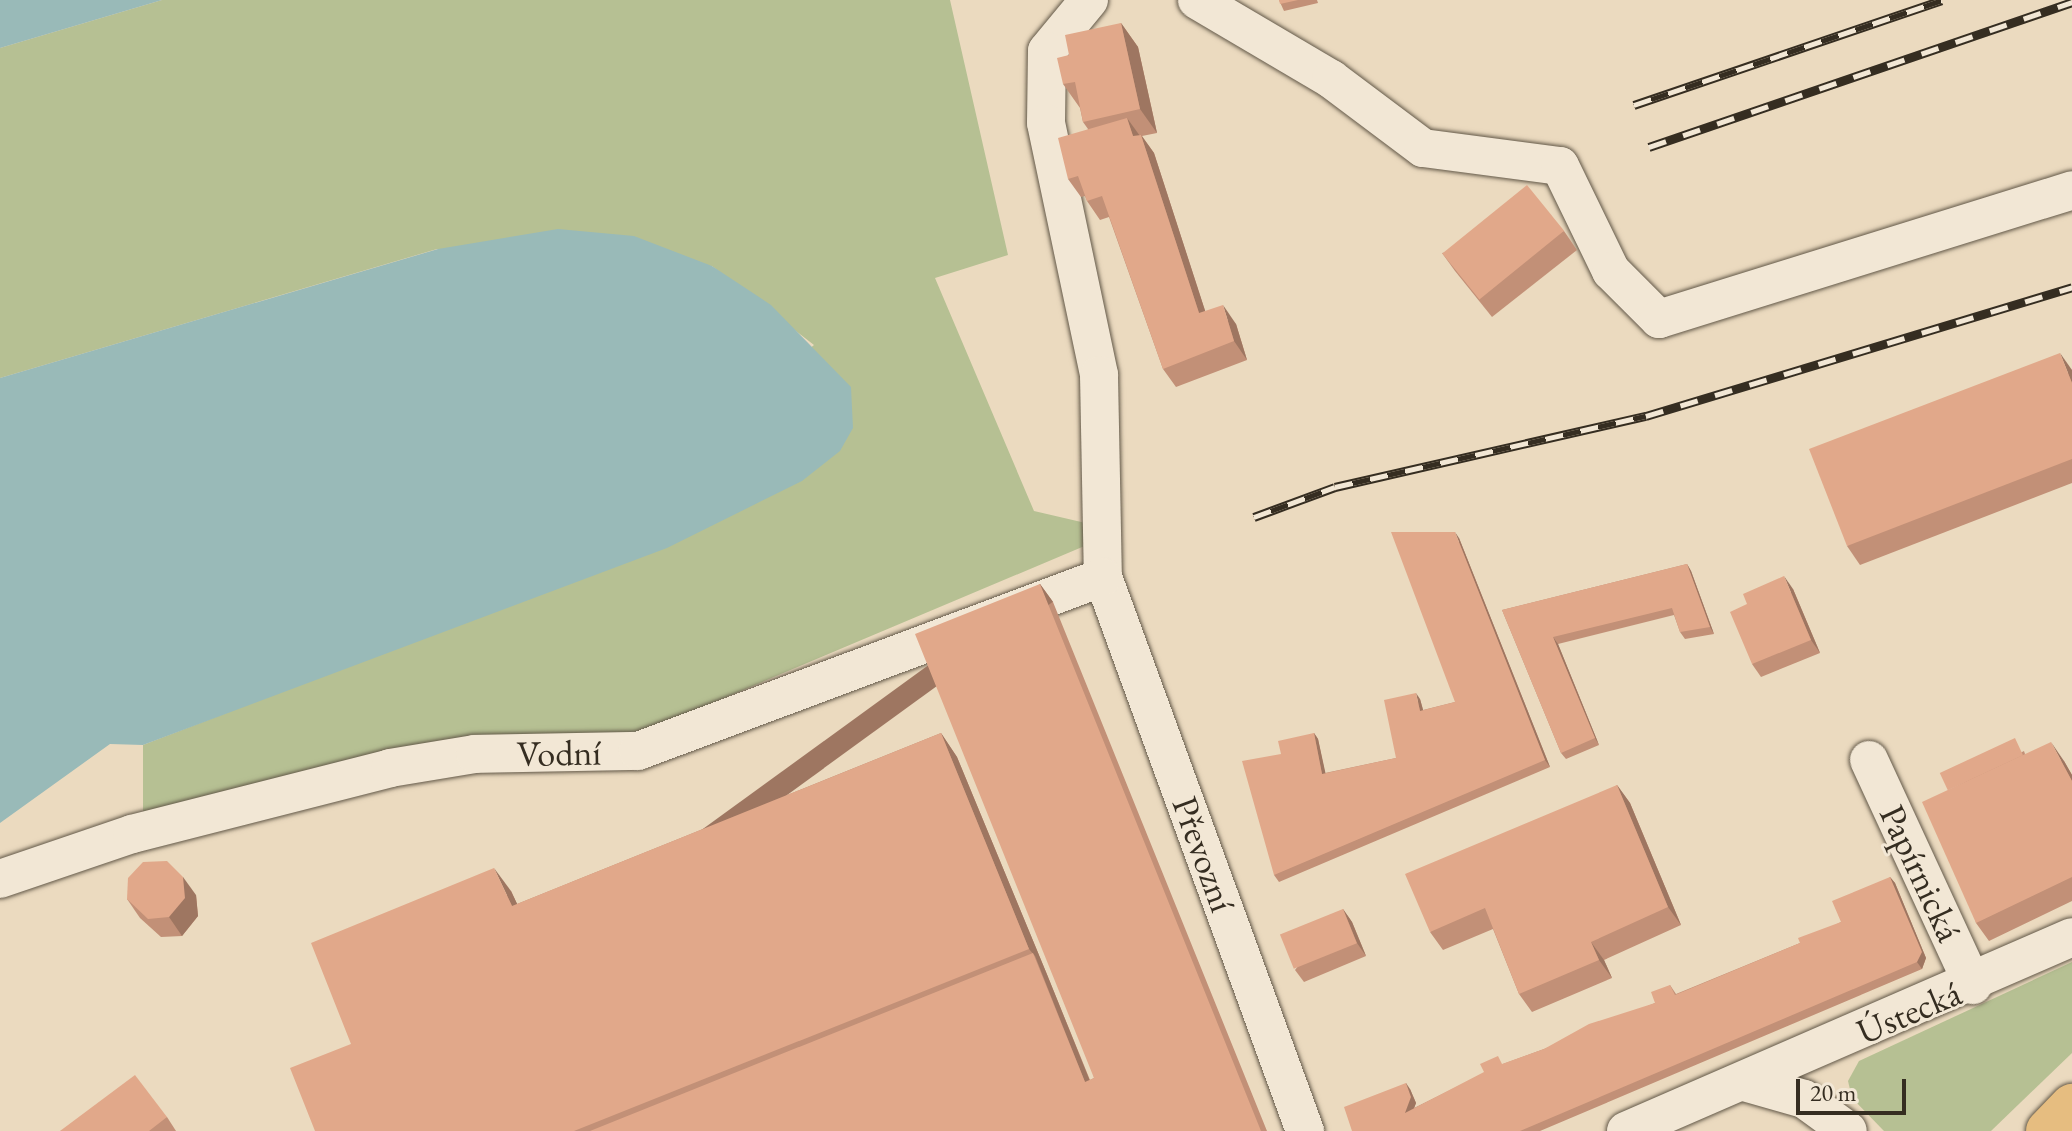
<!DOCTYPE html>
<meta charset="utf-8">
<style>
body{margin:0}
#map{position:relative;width:2072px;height:1131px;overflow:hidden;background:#ebdabf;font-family:"EB Garamond",serif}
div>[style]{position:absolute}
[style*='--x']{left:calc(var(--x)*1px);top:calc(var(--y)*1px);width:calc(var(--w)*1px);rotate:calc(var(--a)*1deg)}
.green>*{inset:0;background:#b6c093}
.water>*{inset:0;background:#99bab8}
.roads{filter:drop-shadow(0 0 2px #625848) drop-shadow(0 0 2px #625848)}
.minor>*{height:38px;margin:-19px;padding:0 19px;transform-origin:19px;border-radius:19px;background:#f2e7d5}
.major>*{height:44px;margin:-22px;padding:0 22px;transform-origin:22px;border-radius:22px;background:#e6bd80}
.rail>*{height:9px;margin-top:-4.5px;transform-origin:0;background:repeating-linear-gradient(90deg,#f2e7d5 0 18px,#352d21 0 36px);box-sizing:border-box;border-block:2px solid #352d21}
.wall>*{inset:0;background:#c29077}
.shaded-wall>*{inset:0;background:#9e7661;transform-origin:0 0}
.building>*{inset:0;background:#e1a88a;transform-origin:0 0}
span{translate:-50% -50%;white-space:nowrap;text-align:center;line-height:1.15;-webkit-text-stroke:6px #f2e7d5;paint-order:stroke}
.street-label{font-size:36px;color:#352d21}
.scale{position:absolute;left:1796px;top:1079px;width:110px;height:36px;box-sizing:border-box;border:4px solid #352d21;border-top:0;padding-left:10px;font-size:24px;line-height:28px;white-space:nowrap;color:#352d21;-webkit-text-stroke:6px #f2e7d5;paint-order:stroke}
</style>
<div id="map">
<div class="green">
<div style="clip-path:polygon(162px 0,950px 0,1008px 255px,935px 278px,1034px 511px,1120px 531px,639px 734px,470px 738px,143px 812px,143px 745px,481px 615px,814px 345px,712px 266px,437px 249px,0 378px,0 48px)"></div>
<div style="clip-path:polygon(2072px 962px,2072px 1053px,1991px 1131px,1884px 1131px,1852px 1098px,1848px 1081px,1859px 1061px)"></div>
</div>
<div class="water">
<div style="clip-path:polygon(0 0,162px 0,0 48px)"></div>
<div style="clip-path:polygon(558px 229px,634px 236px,712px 266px,771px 305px,851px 387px,853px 428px,840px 451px,802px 481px,667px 548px,143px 745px,110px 744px,0 823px,0 378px,438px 249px)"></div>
</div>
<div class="roads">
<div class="minor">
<div style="--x:1089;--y:0;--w:66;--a:129.5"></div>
<div style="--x:1047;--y:51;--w:72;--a:90.8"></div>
<div style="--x:1046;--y:123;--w:258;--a:78.1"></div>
<div style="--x:1099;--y:375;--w:202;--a:88.9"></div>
<div style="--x:1103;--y:577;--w:590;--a:69.97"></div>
<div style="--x:1197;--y:0;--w:156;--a:30.5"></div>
<div style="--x:1331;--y:79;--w:115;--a:36.9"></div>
<div style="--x:1423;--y:148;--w:138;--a:7.5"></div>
<div style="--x:1560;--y:166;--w:117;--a:64.1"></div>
<div style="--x:1611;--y:271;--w:68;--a:45"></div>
<div style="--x:1659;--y:319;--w:433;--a:-17.3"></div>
<div style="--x:1869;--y:760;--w:248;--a:65.2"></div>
<div style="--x:0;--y:879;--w:139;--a:-18.8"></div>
<div style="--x:132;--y:834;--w:266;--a:-14.3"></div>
<div style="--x:390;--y:768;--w:86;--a:-9.4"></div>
<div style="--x:475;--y:754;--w:163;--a:-1.1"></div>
<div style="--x:638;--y:751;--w:496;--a:-20.5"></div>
<div style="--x:1744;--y:1082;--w:62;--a:15.8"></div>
<div style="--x:1804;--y:1099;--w:54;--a:36"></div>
<div style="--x:1626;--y:1131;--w:486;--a:-23.5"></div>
</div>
<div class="major">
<div style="--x:2048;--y:1131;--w:35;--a:-46"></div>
</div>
</div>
<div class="rail">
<div style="--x:1634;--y:105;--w:325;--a:-18.8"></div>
<div style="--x:1649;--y:147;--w:447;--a:-18.9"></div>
<div style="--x:1254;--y:517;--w:86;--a:-20.3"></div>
<div style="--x:1335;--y:487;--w:319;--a:-12.9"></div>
<div style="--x:1646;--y:416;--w:445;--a:-16.8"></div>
</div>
<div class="wall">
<div style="clip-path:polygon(1279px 0,1317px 0,1318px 3px,1284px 11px)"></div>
<div style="clip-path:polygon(1121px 23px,1138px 47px,1157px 133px,1142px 136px,1154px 153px,1205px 311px,1236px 324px,1247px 360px,1176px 387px,1163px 369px,1109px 217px,1100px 220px,1087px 201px,1085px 196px,1081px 197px,1068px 179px,1088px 129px,1083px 122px,1080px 108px,1063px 84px,1069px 55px)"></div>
<div style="clip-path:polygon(1564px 231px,1577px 250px,1492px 317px,1455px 271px,1442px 253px)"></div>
<div style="clip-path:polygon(2072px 370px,2072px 483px,1860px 565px,1847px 546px)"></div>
<div style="clip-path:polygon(1459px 538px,1550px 767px,1279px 882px,1274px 875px,1281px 754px,1314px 733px,1318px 739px,1325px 773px,1396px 758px,1420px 699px,1423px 710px,1455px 702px)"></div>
<div style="clip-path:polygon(1687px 564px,1691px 571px,1714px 634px,1685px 639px,1680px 632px,1674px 615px,1558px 644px,1599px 745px,1566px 759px,1561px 753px,1502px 610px)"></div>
<div style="clip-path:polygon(1040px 584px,1053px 602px,1267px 1131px,315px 1131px,351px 1044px,511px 891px,517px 904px,941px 733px,957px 757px,1046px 972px,1090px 1080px,1094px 1078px)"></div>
<div style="clip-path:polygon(1793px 589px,1820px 653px,1761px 677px,1752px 664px)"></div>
<div style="clip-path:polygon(2024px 751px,2025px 754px,2064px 761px,2072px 775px,2072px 901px,1989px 941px,1976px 923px,1949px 790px)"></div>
<div style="clip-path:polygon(1617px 785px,1630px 803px,1681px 925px,1604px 960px,1612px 978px,1532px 1012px,1519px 994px,1493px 929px,1443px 950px,1430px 932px)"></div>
<div style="clip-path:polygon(1890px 877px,1895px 883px,1926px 958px,1922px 969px,1540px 1131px,1352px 1131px,1410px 1089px,1416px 1103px,1414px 1108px,1503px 1064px,1544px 1049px,1655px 1003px,1670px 985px,1676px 994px,1800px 943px,1841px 922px)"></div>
<div style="clip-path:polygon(196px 895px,198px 916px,182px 936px,161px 937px,140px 918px,127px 899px)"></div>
<div style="clip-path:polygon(1343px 909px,1352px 922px,1366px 956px,1304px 982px,1295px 970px)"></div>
<div style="clip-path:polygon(167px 1117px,176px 1131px,60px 1131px)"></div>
</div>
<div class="shaded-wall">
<div style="clip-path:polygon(1121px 23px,1138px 47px,1157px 133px,1140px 109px)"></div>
<div style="clip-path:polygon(1127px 118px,1140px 136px,1133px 136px)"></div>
<div style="clip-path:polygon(1141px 135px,1154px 153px,1212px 332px,1199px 313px)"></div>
<div style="clip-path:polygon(1223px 305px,1236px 324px,1247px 360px,1234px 341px)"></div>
<div style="clip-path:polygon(2060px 353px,2072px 370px,2072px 383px)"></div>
<div style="clip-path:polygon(1455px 532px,1459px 538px,1550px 767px,1545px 760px)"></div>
<div style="clip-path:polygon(1687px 564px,1691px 571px,1714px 634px,1710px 627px)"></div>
<div style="clip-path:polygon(1784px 576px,1793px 589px,1820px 653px,1811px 640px)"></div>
<div style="left:1040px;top:584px;width:22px;height:590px;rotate:54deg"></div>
<div style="clip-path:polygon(1553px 637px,1558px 644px,1599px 745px,1595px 738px)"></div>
<div style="clip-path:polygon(1416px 693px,1420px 699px,1425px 717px,1420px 711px)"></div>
<div style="clip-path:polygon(941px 733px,957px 757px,1046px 972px,1098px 1101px,1085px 1082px,1035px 956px,1029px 949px)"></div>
<div style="clip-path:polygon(1314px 733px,1318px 739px,1327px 780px,1322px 774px)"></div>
<div style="clip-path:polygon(2051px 742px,2064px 761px,2072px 775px,2072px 781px)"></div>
<div style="clip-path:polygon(1617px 785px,1630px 803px,1681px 925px,1668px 907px)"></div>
<div style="clip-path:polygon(494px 868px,511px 891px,529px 929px,512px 906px)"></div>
<div style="clip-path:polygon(183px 877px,196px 895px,198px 916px,182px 936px,169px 917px)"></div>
<div style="clip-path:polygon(1890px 877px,1895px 883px,1926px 958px,1922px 969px,1917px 962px)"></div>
<div style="clip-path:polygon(1343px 909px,1352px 922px,1366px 956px,1357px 943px)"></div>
<div style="clip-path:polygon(1591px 942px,1604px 960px,1612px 978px,1599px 960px)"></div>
<div style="clip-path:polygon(1406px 1083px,1410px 1089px,1416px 1103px,1410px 1119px,1405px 1113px)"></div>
</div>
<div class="building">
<div style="clip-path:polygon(1279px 0,1298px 0,1280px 4px)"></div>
<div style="clip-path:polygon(1121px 23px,1140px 109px,1083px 122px,1075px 82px,1063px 84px,1057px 58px,1069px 55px,1065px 35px)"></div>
<div style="clip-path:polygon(1127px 118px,1133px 136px,1141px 135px,1199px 313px,1223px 305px,1234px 341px,1163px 369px,1102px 196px,1087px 201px,1078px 176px,1068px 179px,1058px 138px)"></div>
<div style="left:1527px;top:185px;width:59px;height:109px;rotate:51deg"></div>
<div style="clip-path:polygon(2060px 353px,2072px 383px,2072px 459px,1847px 546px,1809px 449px)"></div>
<div style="clip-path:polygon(1391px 532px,1455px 532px,1545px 760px,1274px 875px,1242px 761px,1281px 754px,1278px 741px,1314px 733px,1322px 774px,1396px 758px,1384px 700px,1416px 693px,1420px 711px,1455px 702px)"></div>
<div style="clip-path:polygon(1687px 564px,1710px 627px,1680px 632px,1672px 608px,1553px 637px,1595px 738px,1561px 753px,1502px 610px)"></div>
<div style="clip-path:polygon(1784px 576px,1811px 640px,1752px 664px,1730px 612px,1747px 604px,1743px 594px)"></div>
<div style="clip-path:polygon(1040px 584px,1261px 1131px,590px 1131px,1033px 953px,1085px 1082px,1094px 1078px,915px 634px)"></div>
<div style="clip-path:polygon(941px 733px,1029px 949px,574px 1131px,315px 1131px,290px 1068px,351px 1044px,311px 943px,494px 868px,512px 906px)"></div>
<div style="left:2015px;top:738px;width:19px;height:83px;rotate:65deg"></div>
<div style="clip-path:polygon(2051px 742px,2072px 781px,2072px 877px,1976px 923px,1922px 802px)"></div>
<div style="clip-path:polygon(1617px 785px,1668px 907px,1591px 942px,1599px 960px,1519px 994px,1485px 908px,1430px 932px,1405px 874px)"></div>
<div style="clip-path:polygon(167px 861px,183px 877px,185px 898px,169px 917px,148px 919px,127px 899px,128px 878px,143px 862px)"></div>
<div style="clip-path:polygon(1890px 877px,1922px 952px,1917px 962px,1520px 1131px,1352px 1131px,1344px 1107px,1406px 1083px,1411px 1097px,1405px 1113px,1484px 1072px,1480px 1064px,1498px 1056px,1502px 1064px,1544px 1049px,1589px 1024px,1655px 1003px,1651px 992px,1670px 985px,1675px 995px,1800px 943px,1798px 938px,1841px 922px,1832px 901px)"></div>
<div style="left:1343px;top:909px;width:37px;height:68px;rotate:68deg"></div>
<div style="clip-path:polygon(135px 1075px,167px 1117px,149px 1131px,60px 1131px)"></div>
</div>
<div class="street-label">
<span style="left:559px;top:753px;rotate:-1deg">Vodní</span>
<span style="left:1204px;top:854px;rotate:70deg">Převozní</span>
<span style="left:1921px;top:873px;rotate:65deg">Papírnická</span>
<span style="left:1909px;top:1012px;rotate:-23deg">Ústecká</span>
</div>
<div class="scale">20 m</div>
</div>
